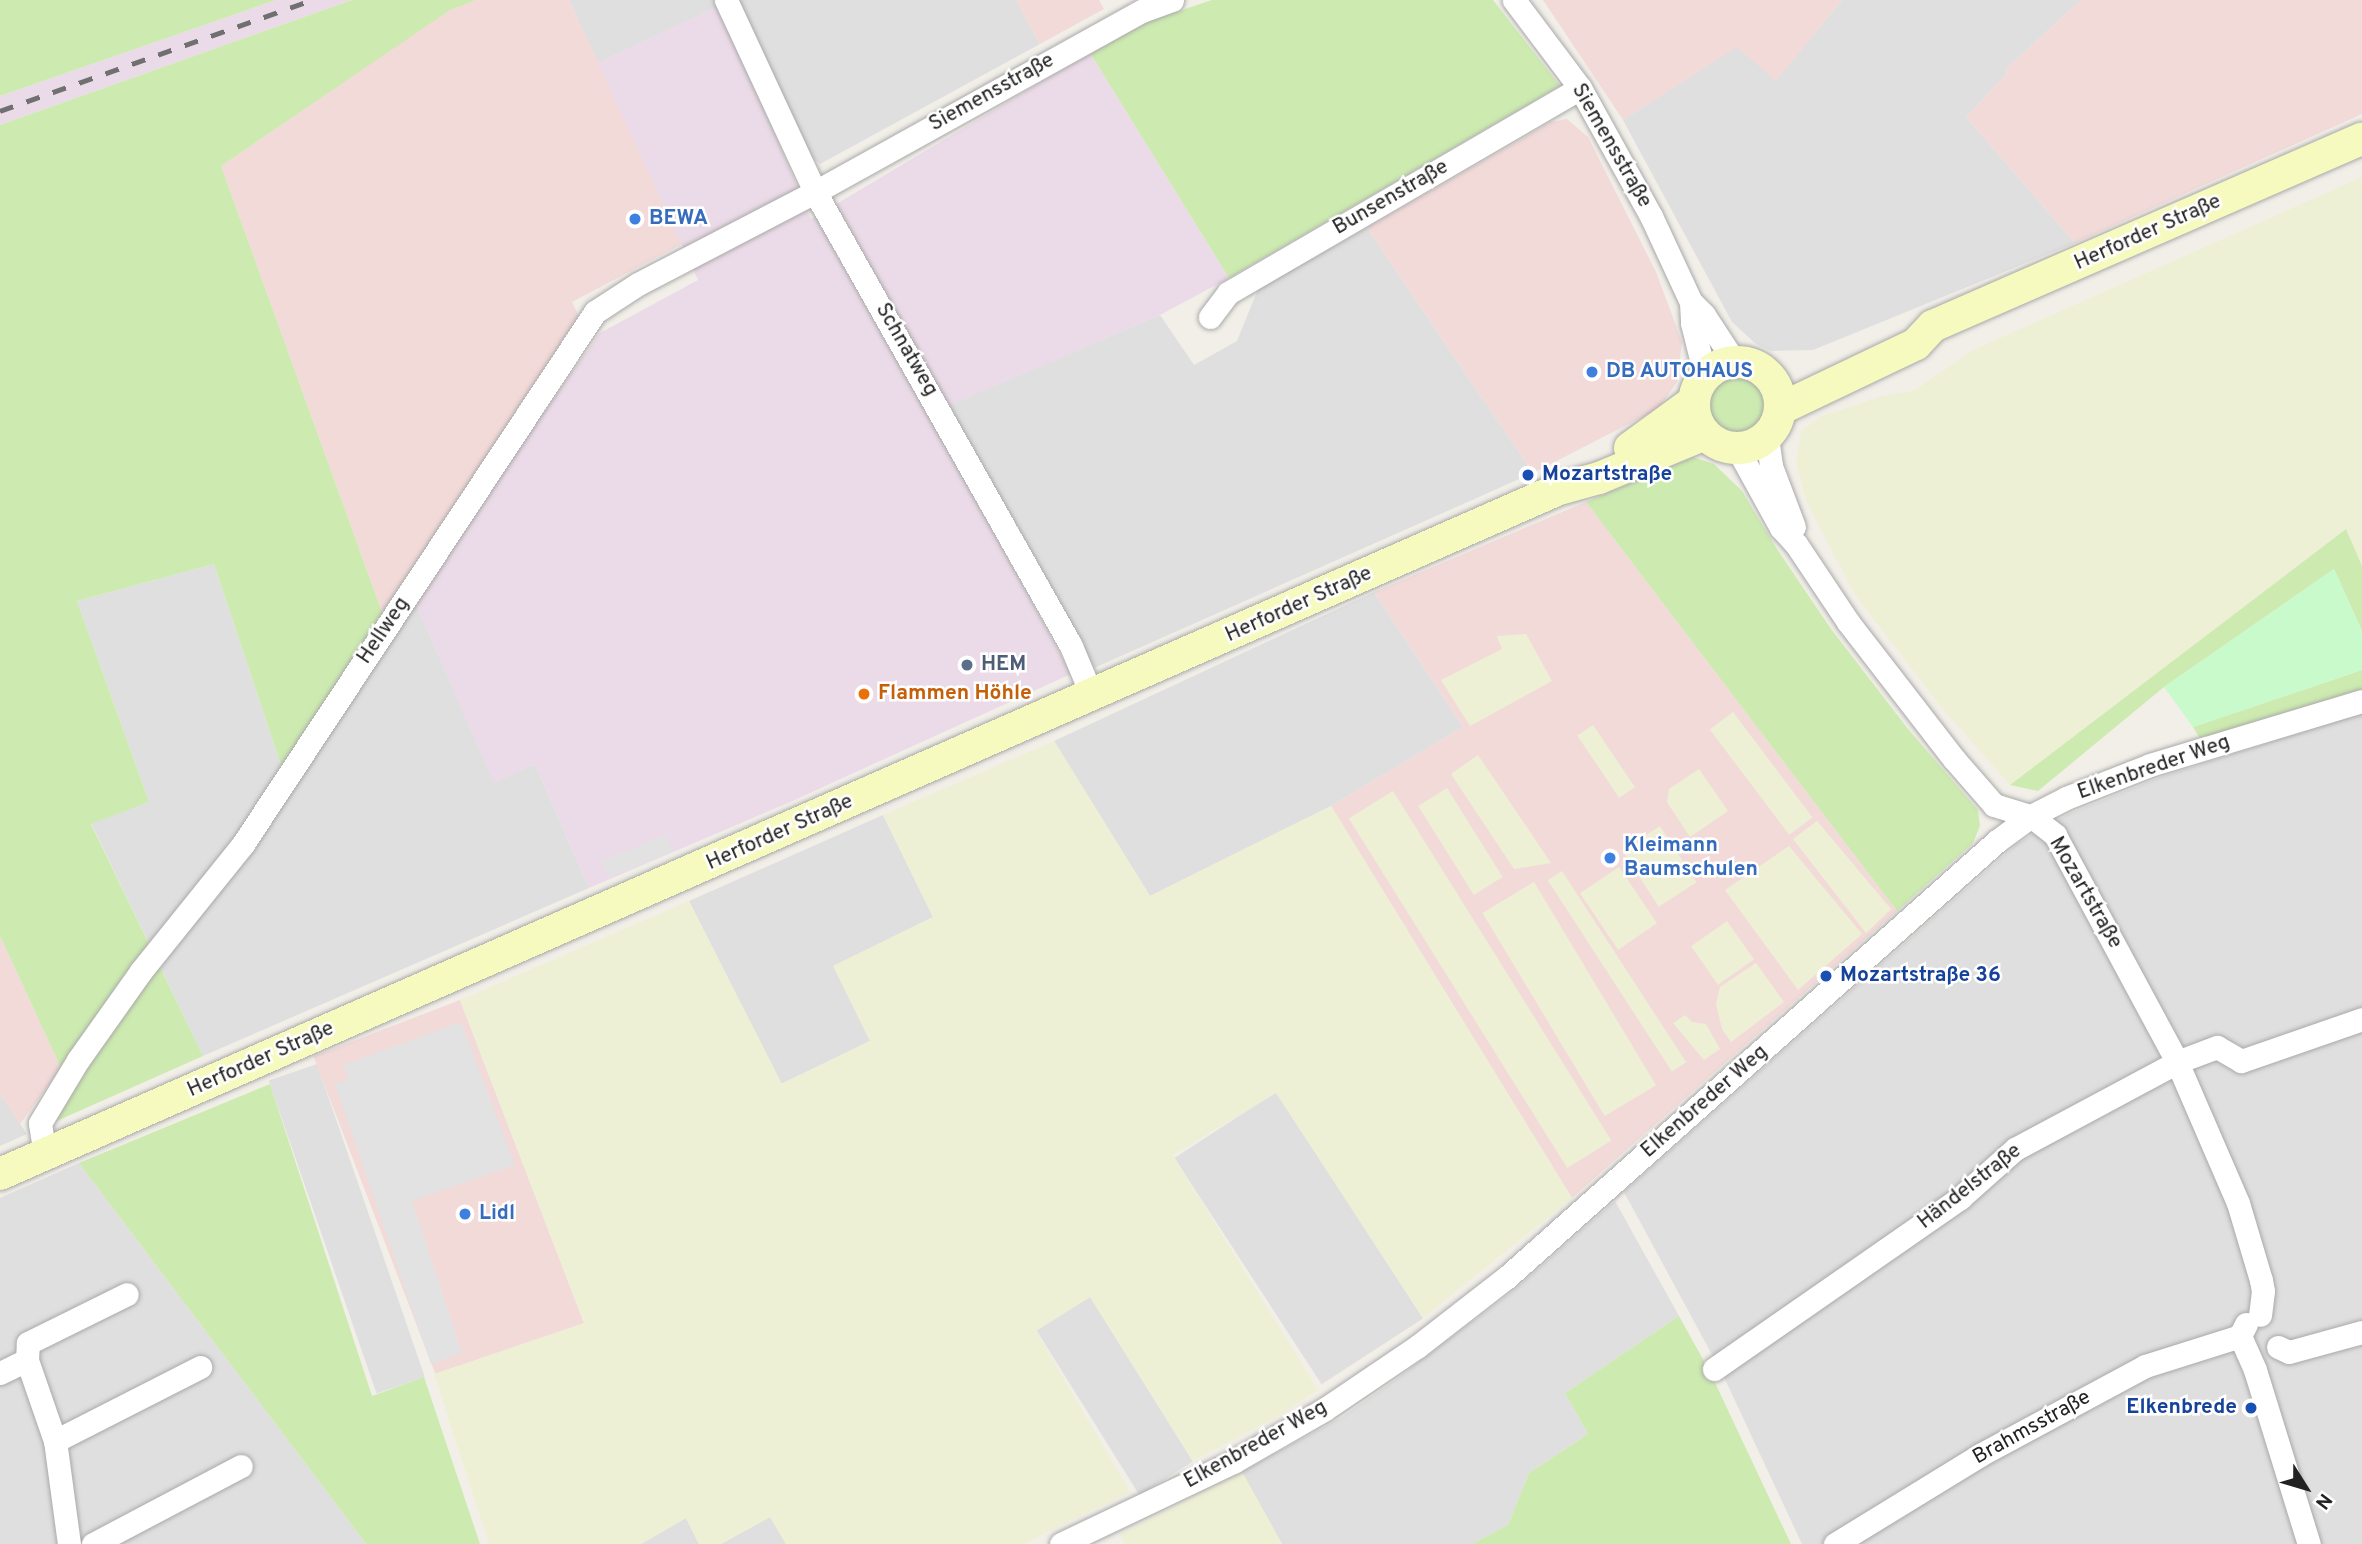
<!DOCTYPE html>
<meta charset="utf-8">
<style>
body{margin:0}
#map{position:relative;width:2362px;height:1544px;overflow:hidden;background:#f2efe9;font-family:Overpass,sans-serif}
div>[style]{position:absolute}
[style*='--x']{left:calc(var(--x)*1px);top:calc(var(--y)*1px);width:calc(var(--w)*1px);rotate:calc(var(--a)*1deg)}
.residential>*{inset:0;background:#e0dfdf;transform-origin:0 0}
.commercial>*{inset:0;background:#f2dad9;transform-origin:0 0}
.industrial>*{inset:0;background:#ebdbe8}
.farmland>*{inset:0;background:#eef0d5;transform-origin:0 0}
.grass>*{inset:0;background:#cdebb0}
.round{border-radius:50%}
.park>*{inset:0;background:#c8facc}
.parking>*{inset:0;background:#e2e2e2;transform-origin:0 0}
.roads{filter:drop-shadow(0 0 2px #a9a9a9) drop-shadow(0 0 2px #a9a9a9)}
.street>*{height:23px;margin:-11.5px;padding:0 11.5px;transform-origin:11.5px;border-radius:11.5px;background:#fff}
.secondary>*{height:32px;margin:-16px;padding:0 16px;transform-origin:16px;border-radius:16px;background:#f7fabf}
.secondary>.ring{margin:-16px;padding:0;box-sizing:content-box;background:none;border:32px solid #f7fabf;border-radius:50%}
.rail>*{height:5px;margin-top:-2.5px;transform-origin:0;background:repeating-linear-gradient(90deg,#707070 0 14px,transparent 0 28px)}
.dots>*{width:19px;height:19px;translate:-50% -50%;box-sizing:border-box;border:4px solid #fff;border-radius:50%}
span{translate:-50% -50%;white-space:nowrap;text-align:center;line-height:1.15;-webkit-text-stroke:5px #fff;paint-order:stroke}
.street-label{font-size:21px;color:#222}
.shop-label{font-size:21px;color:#366cbe;font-weight:700}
.left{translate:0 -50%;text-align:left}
.transit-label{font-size:21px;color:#164399;font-weight:700}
.right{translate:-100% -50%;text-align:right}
.service-label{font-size:21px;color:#4e5e75;font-weight:700}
.food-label{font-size:21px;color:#c56008;font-weight:700}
.north{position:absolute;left:2271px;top:1453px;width:70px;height:70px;-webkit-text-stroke:5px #fff;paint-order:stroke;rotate:127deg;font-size:19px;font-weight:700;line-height:28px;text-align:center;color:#222}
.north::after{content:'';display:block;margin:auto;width:24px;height:32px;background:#222;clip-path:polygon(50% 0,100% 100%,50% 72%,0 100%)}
</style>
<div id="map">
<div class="residential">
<div style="clip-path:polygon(569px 0,732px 0,598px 63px)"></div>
<div style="clip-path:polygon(734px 0,1016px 0,1040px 44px,820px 164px,807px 153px)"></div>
<div style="clip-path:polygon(1842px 0,2081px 0,2008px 67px,2005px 76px,1966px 117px,2075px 243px,1813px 350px,1771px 351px,1756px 344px,1732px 322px,1623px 120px,1737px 46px,1776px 80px)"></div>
<div style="clip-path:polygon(1367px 228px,1533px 473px,1094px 668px,949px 405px,1160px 315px,1194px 365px,1237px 341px,1258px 289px)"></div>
<div style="clip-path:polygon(214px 564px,282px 768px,413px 597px,494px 782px,535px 764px,589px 888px,203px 1056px,91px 823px,149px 802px,77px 601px)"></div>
<div style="clip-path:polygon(1374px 592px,1463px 727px,1331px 806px,1150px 896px,1054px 741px)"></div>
<div style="clip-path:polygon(2362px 713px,2362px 1544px,1802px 1544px,1723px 1375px,1624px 1192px,2018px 843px,2068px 814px,2158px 778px)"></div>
<div style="clip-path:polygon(883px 815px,933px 917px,834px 966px,870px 1041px,781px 1084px,689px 901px)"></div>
<div style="left:317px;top:1064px;width:331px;height:51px;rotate:71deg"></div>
<div style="left:1276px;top:1092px;width:270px;height:121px;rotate:57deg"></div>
<div style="clip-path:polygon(0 1094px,27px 1134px,0 1146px)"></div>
<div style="clip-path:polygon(79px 1163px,366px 1544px,0 1544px,0 1198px)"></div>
<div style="clip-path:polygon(1615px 1201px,1679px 1316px,1565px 1393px,1588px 1434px,1529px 1473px,1508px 1525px,1472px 1544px,1282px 1544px,1242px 1472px,1342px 1417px,1395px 1380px,1513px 1291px)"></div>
<div style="left:1090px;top:1297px;width:194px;height:63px;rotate:58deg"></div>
<div style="clip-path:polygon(770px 1517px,786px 1544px,721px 1544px)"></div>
<div style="clip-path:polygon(686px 1518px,699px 1544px,641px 1544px)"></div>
</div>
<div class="commercial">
<div style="clip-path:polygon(476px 0,569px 0,684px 243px,572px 302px,582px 322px,383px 615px,221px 166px,450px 9px)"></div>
<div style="clip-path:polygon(1016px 0,1099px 0,1104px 9px,1040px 44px)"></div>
<div style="clip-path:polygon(1543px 0,1842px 0,1776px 81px,1737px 47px,1623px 120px)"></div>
<div style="clip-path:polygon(2081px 0,2362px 0,2362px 114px,2075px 243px,1966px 117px,2005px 76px,2008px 67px)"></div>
<div style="clip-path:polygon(1567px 119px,1588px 137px,1656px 272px,1682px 342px,1677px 382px,1658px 409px,1533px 473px,1367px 228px,1551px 122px)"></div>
<div style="clip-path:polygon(1586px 502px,1897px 911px,1572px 1198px,1331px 806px,1463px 727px,1374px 592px)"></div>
<div style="clip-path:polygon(0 936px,61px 1068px,20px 1124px,0 1094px)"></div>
<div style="left:460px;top:1000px;width:347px;height:157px;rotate:69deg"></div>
</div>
<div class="industrial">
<div style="clip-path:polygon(276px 0,352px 0,0 125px,0 96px)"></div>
<div style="clip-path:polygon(720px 5px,811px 219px,1090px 53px,1229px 278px,1160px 315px,930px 414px,1071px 674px,788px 803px,589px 888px,535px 764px,494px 783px,413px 597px,600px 333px,698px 280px,598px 63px)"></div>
</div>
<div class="farmland">
<div style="clip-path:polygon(2362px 177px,2362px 566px,2346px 529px,2010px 785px,1942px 708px,1855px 595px,1806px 501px,1796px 463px,1801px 432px,1819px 417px,1880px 397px,1915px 390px,1973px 350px)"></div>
<div style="clip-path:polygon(1526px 634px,1552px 681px,1470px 726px,1441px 680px,1502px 649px,1497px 636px)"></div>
<div style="left:1733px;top:712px;width:132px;height:29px;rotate:53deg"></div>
<div style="left:1593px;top:725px;width:75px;height:19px;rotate:56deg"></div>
<div style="clip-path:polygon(1054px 741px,1150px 896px,1331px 806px,1572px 1198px,1423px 1318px,1276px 1093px,1173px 1155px,1318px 1390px,1275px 1418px,1193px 1461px,1090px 1297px,1036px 1331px,1130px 1492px,1023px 1544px,786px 1544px,770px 1517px,721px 1544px,699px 1544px,686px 1518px,641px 1544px,489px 1544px,434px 1374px,584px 1323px,460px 1000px,689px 901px,782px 1084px,870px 1041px,833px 966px,933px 917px,883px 815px)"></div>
<div style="clip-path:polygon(1478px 755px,1551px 863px,1514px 869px,1451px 774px)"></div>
<div style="clip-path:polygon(1699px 769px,1728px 811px,1690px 837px,1667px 802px,1669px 789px)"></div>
<div style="left:1447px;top:788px;width:105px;height:34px;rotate:58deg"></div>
<div style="left:1393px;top:791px;width:412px;height:52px;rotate:58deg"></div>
<div style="clip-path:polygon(1817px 821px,1891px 909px,1866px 933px,1793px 839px)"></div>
<div style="left:1660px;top:826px;width:67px;height:45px;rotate:57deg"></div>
<div style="clip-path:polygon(1789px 846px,1862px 934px,1798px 990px,1725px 890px)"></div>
<div style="left:1619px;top:867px;width:68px;height:47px;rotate:56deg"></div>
<div style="left:1562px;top:871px;width:228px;height:17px;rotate:57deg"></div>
<div style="left:1534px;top:882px;width:237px;height:60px;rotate:59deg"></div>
<div style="left:1727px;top:921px;width:47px;height:44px;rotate:55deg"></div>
<div style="clip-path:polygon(1756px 963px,1784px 1002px,1731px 1042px,1722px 1029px,1716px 1005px,1720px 987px)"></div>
<div style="clip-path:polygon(1685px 1015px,1692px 1022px,1706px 1024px,1720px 1049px,1704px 1060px,1673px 1023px)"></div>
<div style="clip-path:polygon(1242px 1472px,1282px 1544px,1125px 1544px,1120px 1534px)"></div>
</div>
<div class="grass">
<div style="clip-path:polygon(0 0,276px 0,0 96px)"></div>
<div style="clip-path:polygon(352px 0,476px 0,450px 10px,221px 166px,383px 615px,282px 768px,214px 564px,77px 601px,149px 802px,91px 824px,203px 1056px,50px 1124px,61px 1068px,0 936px,0 125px)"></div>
<div style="clip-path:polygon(1212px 0,1493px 0,1560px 86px,1229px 278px,1090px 53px,1149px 21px)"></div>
<div class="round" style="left:1707px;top:376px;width:58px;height:58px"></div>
<div style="clip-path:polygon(1693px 457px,1714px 464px,1742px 491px,1777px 549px,1831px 629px,1908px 729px,1978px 810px,1980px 826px,1973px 843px,1897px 911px,1586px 502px)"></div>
<div style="clip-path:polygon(2346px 529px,2362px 566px,2362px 631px,2334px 569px,2164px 687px,2038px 791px,2010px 785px)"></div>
<div style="clip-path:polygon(2362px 670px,2362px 690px,2201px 740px,2193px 727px)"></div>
<div style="clip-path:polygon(270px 1084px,372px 1396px,424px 1377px,480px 1544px,366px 1544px,79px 1163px)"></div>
<div style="clip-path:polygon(1679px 1316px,1710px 1372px,1791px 1544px,1472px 1544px,1508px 1525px,1529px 1473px,1588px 1434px,1565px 1393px)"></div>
</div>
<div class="park">
<div style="clip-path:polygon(2334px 569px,2362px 631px,2362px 670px,2193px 727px,2164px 687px)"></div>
</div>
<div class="parking">
<div style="left:666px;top:835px;width:18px;height:69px;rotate:68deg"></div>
<div style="clip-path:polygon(461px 1022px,515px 1165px,412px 1201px,462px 1353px,431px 1364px,335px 1084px,349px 1079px,343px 1065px)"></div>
</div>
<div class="roads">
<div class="street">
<div style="--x:726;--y:0;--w:212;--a:65.1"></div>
<div style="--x:815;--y:192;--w:521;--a:60.58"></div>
<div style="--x:1071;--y:646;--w:54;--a:67.2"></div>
<div style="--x:1514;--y:0;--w:110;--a:53.1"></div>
<div style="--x:1580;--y:88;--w:146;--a:61"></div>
<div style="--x:1651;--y:216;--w:95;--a:65.1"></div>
<div style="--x:1691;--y:302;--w:21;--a:87"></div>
<div style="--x:1692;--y:323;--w:54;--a:76"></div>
<div style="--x:1691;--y:302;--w:18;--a:45"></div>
<div style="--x:1704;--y:315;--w:55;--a:56.9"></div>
<div style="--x:1210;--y:317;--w:30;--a:-53"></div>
<div style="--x:1228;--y:293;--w:407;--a:-30.2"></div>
<div style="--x:1767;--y:437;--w:29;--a:82"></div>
<div style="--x:1771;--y:466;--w:65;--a:69.3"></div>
<div style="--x:1737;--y:448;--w:91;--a:61.2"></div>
<div style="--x:1781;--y:528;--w:22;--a:47"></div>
<div style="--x:1796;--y:544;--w:94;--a:56.3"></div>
<div style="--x:1848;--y:622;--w:173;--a:52.3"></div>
<div style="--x:1954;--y:759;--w:61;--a:49"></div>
<div style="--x:1994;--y:805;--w:39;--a:17"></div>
<div style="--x:2031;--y:816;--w:31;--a:38"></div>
<div style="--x:2055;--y:835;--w:258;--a:61.7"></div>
<div style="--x:2177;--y:1062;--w:154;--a:66.6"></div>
<div style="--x:2238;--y:1203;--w:80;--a:73.4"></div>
<div style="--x:2261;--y:1280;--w:11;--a:80"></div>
<div style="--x:2263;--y:1291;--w:24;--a:97"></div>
<div style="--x:45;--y:1155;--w:32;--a:-99"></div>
<div style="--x:40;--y:1123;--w:74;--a:-58.9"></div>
<div style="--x:78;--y:1060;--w:109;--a:-54.7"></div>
<div style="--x:141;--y:971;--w:163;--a:-51.2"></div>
<div style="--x:243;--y:844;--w:638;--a:-56.51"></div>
<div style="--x:595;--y:312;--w:51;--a:-33.1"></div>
<div style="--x:638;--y:284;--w:199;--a:-27.5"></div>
<div style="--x:815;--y:192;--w:374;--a:-29"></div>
<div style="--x:1142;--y:11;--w:32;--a:-20"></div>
<div style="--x:2246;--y:1324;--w:13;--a:117"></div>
<div style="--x:2240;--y:1336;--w:37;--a:66"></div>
<div style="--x:2255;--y:1370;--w:182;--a:72.8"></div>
<div style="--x:2278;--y:1347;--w:12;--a:24"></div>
<div style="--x:2289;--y:1352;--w:76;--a:-15.3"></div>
<div style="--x:1714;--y:1369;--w:300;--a:-34.8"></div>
<div style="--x:1960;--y:1198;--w:74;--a:-41.7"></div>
<div style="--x:2015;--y:1149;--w:184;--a:-28.2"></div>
<div style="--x:2177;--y:1062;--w:43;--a:-20.6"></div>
<div style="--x:2217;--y:1047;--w:28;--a:30"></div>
<div style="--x:2241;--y:1061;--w:128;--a:-19.1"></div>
<div style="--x:0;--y:1373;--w:30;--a:-26"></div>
<div style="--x:55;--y:1441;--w:163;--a:-27"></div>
<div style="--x:69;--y:1544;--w:104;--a:-97.7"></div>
<div style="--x:55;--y:1441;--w:86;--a:-109.1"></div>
<div style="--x:27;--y:1360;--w:17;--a:-87"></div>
<div style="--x:28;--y:1343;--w:110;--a:-26.3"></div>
<div style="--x:93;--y:1544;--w:167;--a:-27.8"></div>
<div style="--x:1061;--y:1544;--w:191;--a:-25.5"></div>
<div style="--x:1233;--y:1462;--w:106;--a:-29.9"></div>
<div style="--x:1325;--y:1409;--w:112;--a:-34.1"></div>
<div style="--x:1418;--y:1346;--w:113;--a:-37.8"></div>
<div style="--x:1507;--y:1277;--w:656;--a:-41.66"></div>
<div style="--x:1997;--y:841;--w:42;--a:-36.3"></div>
<div style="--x:2031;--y:816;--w:39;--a:-27"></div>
<div style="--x:2066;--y:798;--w:90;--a:-21.4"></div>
<div style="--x:2150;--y:765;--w:221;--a:-16.8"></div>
<div style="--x:1835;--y:1544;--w:170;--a:-31.5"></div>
<div style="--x:1980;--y:1455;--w:187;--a:-28.3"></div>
<div style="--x:2145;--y:1366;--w:100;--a:-17.5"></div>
</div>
<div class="secondary">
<div class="ring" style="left:1694px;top:362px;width:54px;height:54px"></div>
<div style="--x:1780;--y:409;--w:151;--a:-25.5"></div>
<div style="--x:1916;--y:344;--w:25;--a:-47"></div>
<div style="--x:1933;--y:326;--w:468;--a:-23.6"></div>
<div style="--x:1630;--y:448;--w:78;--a:-36.1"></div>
<div style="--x:0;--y:1174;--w:1703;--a:-23.72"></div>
<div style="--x:1559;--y:489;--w:41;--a:-15.4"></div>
<div style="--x:1599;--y:478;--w:115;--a:-22.5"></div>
</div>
</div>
<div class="rail">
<div style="--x:0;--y:111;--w:331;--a:-19.6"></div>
</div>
<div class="dots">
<div style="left:635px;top:219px;background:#3f7fe0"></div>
<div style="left:1592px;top:372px;background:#3f7fe0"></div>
<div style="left:1528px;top:475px;background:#1a4fb4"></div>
<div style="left:967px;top:665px;background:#5c6f8a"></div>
<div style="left:864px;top:694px;background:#e8710a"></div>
<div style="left:1610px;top:858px;background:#3f7fe0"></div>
<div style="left:1826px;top:976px;background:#1a4fb4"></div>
<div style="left:465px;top:1214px;background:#3f7fe0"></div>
<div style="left:2251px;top:1408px;background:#1a4fb4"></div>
</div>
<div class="street-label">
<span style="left:992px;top:93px;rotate:-29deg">Siemensstraße</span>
<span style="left:1611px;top:146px;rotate:60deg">Siemensstraße</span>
<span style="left:1391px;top:198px;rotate:-30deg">Bunsenstraße</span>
<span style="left:2148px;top:233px;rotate:-24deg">Herforder Straße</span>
<span style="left:906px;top:350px;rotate:60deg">Schnatweg</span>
<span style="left:1299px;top:605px;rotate:-24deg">Herforder Straße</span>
<span style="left:384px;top:631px;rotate:-56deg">Hellweg</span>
<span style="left:2154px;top:768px;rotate:-19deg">Elkenbreder Weg</span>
<span style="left:780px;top:833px;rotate:-24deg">Herforder Straße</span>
<span style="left:2085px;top:893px;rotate:60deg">Mozartstraße</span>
<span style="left:261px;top:1060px;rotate:-24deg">Herforder Straße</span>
<span style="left:1705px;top:1102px;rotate:-41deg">Elkenbreder Weg</span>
<span style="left:1970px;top:1187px;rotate:-38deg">Händelstraße</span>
<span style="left:2032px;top:1428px;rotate:-29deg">Brahmsstraße</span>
<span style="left:1256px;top:1445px;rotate:-29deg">Elkenbreder Weg</span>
</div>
<div class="shop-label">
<span class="left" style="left:649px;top:219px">BEWA</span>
<span class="left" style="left:1606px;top:372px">DB AUTOHAUS</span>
<span class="left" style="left:1624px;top:858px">Kleimann<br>Baumschulen</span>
<span class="left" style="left:479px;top:1214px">Lidl</span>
</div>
<div class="transit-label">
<span class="left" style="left:1542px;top:475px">Mozartstraße</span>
<span class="left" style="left:1840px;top:976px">Mozartstraße 36</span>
<span class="right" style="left:2237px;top:1408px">Elkenbrede</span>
</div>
<div class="service-label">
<span class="left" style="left:981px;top:665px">HEM</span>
</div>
<div class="food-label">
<span class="left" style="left:878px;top:694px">Flammen Höhle</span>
</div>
<div class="north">N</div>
</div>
